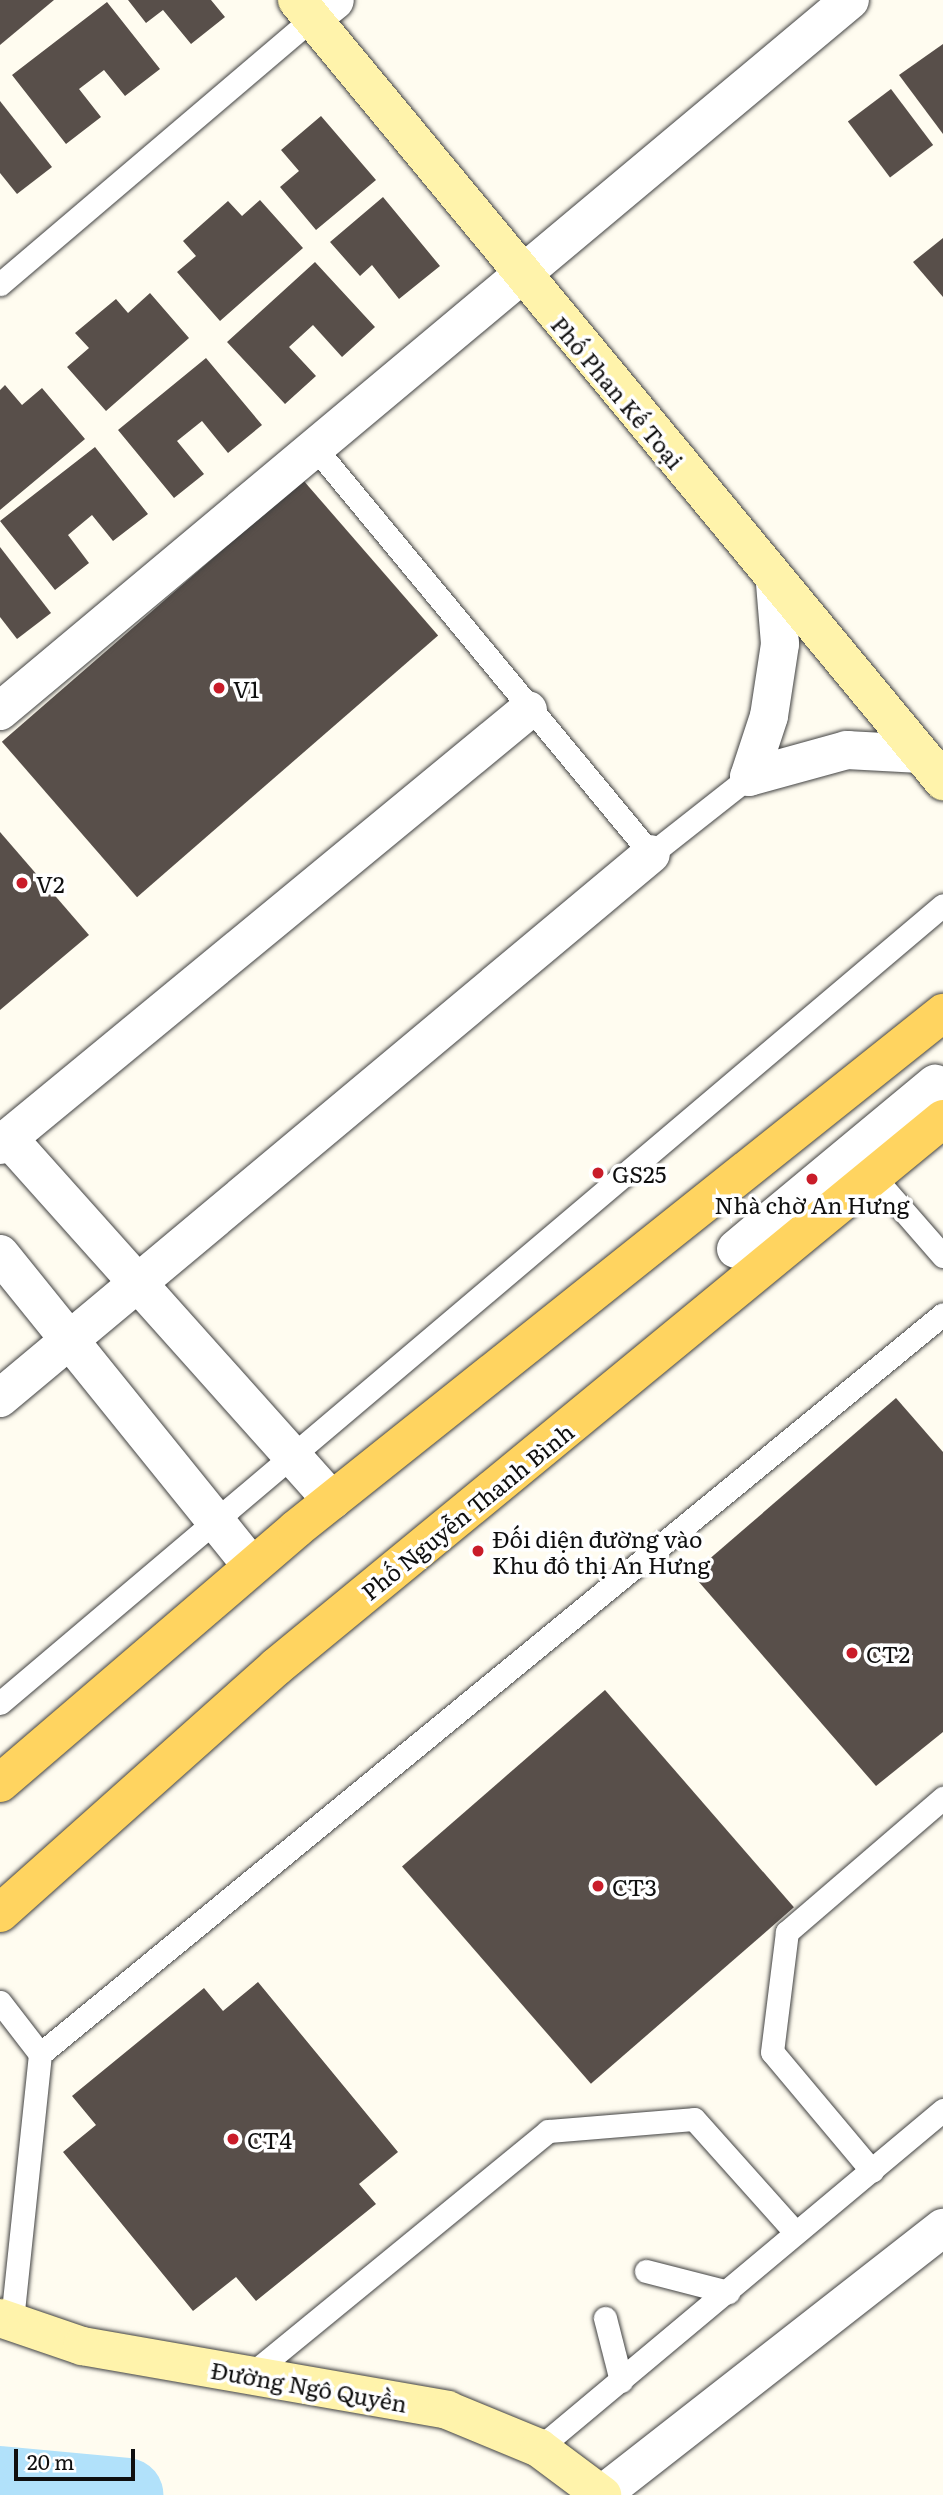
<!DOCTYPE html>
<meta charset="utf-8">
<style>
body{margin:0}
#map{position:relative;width:943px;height:2495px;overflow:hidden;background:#fffcf0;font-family:Literata,serif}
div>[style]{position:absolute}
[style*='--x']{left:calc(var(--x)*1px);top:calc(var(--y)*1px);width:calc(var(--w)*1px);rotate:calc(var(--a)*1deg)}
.river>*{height:74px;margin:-37px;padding:0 37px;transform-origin:37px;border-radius:37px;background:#b1e1fa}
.building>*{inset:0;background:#584f4a;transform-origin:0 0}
.roads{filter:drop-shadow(0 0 2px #424242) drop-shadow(0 0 2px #424242)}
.lane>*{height:23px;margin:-11.5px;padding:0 11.5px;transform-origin:11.5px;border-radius:11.5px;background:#fff}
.street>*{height:38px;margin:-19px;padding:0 19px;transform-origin:19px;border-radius:19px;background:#fff}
.secondary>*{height:38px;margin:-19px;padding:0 19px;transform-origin:19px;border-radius:19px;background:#fff3ab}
.primary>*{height:38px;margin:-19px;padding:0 19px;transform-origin:19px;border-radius:19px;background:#ffd460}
.dots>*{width:19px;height:19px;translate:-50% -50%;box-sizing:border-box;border:4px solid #fff;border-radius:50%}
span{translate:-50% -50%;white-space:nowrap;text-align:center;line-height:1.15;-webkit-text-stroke:7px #fff;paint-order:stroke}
.street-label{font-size:23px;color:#0f0f0f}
.poi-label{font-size:23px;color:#0f0f0f}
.left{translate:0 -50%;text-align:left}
.scale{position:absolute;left:14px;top:2449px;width:121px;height:32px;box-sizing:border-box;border:4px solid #0f0f0f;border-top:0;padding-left:9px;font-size:21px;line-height:24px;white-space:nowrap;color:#0f0f0f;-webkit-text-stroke:5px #fff;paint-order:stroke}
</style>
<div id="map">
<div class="river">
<div style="--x:0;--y:2483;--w:127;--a:5.4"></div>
</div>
<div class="building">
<div style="clip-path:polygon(0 0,54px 0,0 45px)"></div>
<div style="clip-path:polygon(128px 0,211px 0,225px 17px,191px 44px,163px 10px,146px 23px)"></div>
<div style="clip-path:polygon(107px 2px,160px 69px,125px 96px,104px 70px,79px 89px,101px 117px,66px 144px,12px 75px)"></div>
<div style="clip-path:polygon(943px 44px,943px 134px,899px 75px)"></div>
<div style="left:891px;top:89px;width:70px;height:54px;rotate:53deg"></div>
<div style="clip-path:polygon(0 101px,52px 167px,17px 194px,0 173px)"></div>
<div style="clip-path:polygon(321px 116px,376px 180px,316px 230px,280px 187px,299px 171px,281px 150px)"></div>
<div style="clip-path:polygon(383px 197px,440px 266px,399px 299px,372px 265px,360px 276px,330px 242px)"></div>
<div style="clip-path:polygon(260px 200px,303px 248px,220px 321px,177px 272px,196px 256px,183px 241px,228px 201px,242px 216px)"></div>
<div style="clip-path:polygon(943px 238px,943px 297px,913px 262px)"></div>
<div style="clip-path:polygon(315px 262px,375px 327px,342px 357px,313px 325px,289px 347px,316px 376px,285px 404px,227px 342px)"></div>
<div style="clip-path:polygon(150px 293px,189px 338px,106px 411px,67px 367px,89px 348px,75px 333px,116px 299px,128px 313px)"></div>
<div style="clip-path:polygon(206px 358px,262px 425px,228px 453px,202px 421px,177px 441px,204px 474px,174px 498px,118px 430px)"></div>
<div style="clip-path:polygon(5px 385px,22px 405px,42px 388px,85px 439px,0 510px,0 390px)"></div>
<div style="clip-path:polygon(95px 447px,148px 514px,113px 541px,92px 515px,68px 535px,89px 563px,55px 590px,0 521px)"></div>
<div style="left:303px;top:480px;width:206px;height:399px;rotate:49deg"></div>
<div style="clip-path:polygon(0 547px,51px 613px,17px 639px,0 617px)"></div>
<div style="clip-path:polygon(0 832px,89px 935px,0 1010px)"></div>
<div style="clip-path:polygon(896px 1398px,943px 1452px,943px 1732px,876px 1786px,692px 1574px)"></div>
<div style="left:605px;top:1690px;width:288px;height:269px;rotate:49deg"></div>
<div style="clip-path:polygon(258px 1982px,398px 2152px,359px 2184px,376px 2204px,256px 2301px,236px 2277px,193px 2311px,63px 2152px,96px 2125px,72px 2096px,204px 1988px,223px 2011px)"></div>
</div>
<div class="roads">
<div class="lane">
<div style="--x:0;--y:284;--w:411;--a:-40.4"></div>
<div style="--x:316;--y:449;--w:526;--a:50.4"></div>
<div style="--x:651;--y:854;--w:125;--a:-38.2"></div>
<div style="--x:874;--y:1177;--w:105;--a:48.9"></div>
<div style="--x:0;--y:1703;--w:1235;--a:-40.24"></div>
<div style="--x:0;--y:2002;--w:66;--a:52.4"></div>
<div style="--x:40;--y:2054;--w:269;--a:96"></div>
<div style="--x:40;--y:2054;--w:1167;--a:-39.33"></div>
<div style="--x:872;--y:2171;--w:155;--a:-130"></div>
<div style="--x:772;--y:2052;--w:121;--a:-82.9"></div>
<div style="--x:787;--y:1932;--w:206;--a:-40.7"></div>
<div style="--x:646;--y:2271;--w:85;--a:14.4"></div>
<div style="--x:605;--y:2318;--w:65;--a:75.7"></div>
<div style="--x:250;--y:2375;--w:385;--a:-39.3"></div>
<div style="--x:548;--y:2131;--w:146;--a:-4.7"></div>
<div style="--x:694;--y:2119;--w:152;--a:48.2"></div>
<div style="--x:539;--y:2448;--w:527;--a:-39.92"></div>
</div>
<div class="street">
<div style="--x:313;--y:18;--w:28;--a:-39"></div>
<div style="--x:0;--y:711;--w:1108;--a:-39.91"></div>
<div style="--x:749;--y:777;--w:64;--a:-71.8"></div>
<div style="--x:769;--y:716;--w:73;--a:-81.3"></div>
<div style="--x:780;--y:644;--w:61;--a:-94.7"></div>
<div style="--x:749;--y:777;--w:102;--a:-15.4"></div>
<div style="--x:847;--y:750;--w:73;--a:3.1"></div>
<div style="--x:8;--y:1138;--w:486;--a:48.2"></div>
<div style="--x:0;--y:1145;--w:684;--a:-39.48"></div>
<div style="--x:736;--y:1249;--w:259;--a:-39.7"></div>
<div style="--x:0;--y:1254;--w:401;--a:51.1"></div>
<div style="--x:0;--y:1398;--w:848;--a:-39.88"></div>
<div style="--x:601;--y:2495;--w:434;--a:-38"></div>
</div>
<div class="secondary">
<div style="--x:297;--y:0;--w:1014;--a:50.4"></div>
<div style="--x:0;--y:2318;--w:87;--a:18.9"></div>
<div style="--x:82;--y:2346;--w:371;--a:9.9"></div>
<div style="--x:447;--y:2410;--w:100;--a:22.4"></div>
<div style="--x:539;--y:2448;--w:79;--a:36.7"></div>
</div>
<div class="primary">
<div style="--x:0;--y:1783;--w:390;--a:-40.6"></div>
<div style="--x:296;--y:1529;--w:828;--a:-38.57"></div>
<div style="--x:0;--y:1913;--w:370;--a:-41.7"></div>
<div style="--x:276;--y:1667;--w:863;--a:-39.41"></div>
</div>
</div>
<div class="dots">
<div style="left:219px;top:688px;background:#c91c29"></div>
<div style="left:22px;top:883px;background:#c91c29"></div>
<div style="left:598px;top:1173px;background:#c91c29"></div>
<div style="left:812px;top:1179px;background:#c91c29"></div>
<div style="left:478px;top:1551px;background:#c91c29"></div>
<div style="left:852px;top:1653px;background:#c91c29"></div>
<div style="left:598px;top:1886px;background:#c91c29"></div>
<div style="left:233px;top:2139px;background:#c91c29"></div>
</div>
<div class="street-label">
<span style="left:618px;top:392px;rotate:50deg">Phố Phan Kế Toại</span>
<span style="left:467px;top:1511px;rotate:-39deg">Phố Nguyễn Thanh Bình</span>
<span style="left:309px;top:2386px;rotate:10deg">Đường Ngô Quyền</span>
</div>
<div class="poi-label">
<span class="left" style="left:233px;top:688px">V1</span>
<span class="left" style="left:36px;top:883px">V2</span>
<span class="left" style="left:612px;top:1173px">GS25</span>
<span style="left:812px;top:1204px">Nhà chờ An Hưng</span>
<span class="left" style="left:492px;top:1551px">Đối diện đường vào<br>Khu đô thị An Hưng</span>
<span class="left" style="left:866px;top:1653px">CT2</span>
<span class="left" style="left:612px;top:1886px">CT3</span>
<span class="left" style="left:247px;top:2139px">CT4</span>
</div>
<div class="scale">20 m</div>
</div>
